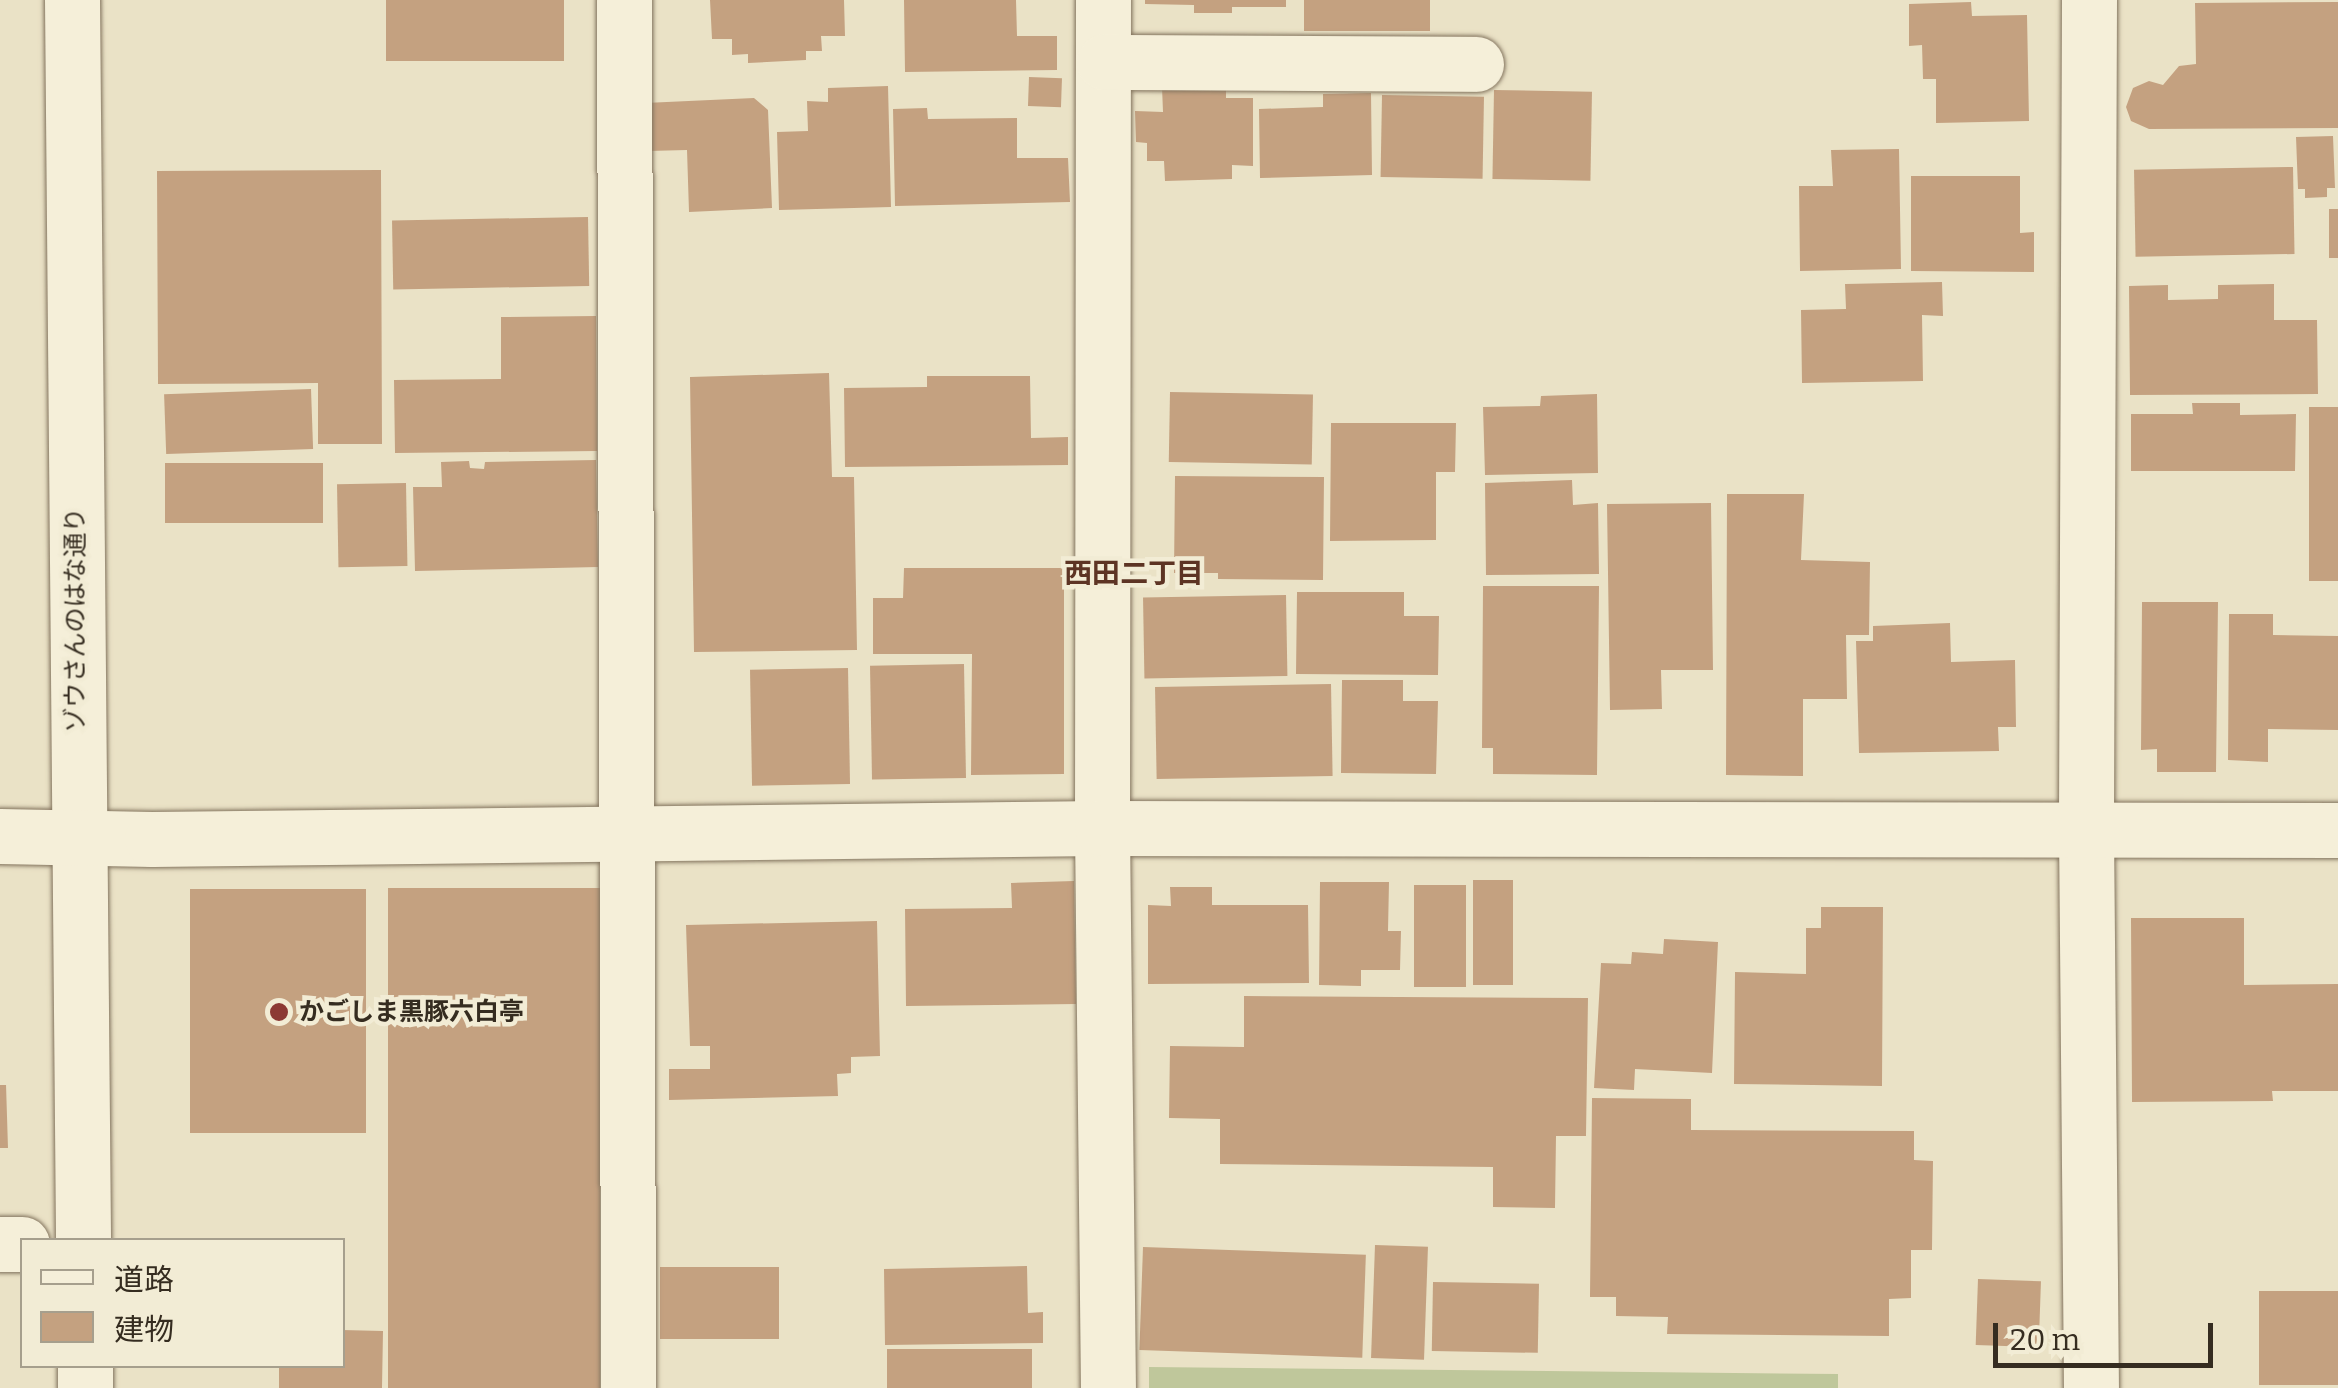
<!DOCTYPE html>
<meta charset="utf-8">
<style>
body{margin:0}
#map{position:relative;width:2338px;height:1388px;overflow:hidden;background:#eae2c6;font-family:Bitter,"Noto Sans JP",serif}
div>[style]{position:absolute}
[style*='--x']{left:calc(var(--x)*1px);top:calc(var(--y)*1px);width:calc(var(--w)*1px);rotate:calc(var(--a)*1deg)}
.green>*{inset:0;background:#bfc79b}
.building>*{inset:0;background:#c4a180;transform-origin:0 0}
.roads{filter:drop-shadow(0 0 2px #83745e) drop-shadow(0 0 2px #83745e)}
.minor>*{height:55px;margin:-27.5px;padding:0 27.5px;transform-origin:27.5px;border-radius:27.5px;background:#f5efd9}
.dots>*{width:28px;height:28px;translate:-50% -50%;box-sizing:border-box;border:5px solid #f2ecd5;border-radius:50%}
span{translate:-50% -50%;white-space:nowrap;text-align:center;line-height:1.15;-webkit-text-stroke:9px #f2ecd5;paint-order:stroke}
.street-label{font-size:25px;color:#352c20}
.poi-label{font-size:25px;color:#352c20;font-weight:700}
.left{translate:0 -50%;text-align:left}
.neighbourhood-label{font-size:28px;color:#5d3424;font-weight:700}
.legend{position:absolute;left:20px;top:1238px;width:325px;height:130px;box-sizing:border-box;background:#f2ecd5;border:2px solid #a69f8d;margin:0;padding:12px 18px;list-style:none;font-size:30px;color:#352c20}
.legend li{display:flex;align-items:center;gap:20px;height:50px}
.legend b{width:50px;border:2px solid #a69f8d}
.scale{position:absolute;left:1993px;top:1323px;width:220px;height:45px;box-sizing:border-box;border:5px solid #352c20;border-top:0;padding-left:12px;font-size:30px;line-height:35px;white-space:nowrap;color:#352c20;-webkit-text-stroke:8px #f2ecd5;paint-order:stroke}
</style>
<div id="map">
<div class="green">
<div style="clip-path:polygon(1149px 1367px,1838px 1374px,1838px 1388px,1149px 1388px)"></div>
</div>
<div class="building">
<div style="left:386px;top:0;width:178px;height:61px"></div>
<div style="clip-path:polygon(710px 0,844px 0,845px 36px,821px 36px,822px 51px,806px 51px,806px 60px,748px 63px,748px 54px,732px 55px,732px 39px,712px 39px)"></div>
<div style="clip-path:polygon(904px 0,1016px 0,1017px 36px,1057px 36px,1057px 70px,905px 72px)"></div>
<div style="clip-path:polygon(1145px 0,1286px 0,1286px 7px,1232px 7px,1232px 13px,1194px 13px,1194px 5px,1145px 4px)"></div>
<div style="left:1304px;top:0;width:126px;height:31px"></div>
<div style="clip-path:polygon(1971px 2px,1972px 16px,2027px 15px,2029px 121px,1936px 123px,1936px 79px,1923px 79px,1922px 45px,1909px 46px,1909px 4px)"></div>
<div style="clip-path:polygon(2338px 2px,2338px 128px,2149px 129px,2131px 121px,2126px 107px,2133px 88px,2149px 81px,2163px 85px,2179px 66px,2196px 64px,2195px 3px)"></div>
<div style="left:1029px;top:77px;width:33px;height:29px;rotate:2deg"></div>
<div style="clip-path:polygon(888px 86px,891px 207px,779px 210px,777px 132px,808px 131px,807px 101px,828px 102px,828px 88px)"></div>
<div style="clip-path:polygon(1162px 87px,1226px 87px,1226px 98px,1253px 98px,1253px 166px,1232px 165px,1232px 179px,1165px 181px,1164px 161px,1147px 161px,1147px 143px,1136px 142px,1135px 111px,1163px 112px)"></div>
<div style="left:1494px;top:90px;width:98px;height:89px;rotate:1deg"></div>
<div style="clip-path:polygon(1371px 93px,1372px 175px,1260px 178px,1259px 109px,1323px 107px,1323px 94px)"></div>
<div style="left:1382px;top:95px;width:102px;height:82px;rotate:1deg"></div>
<div style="clip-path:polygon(754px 98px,768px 110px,772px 208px,689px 212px,687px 150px,648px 151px,645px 103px)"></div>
<div style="clip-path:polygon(927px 108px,928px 119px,1017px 118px,1017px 158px,1068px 158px,1070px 202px,895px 206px,893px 109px)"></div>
<div style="clip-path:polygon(2333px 136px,2335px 188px,2327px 188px,2327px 197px,2305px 198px,2305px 189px,2298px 189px,2296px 137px)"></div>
<div style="clip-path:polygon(1899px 149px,1901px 269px,1800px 271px,1799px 186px,1833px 186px,1831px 150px)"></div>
<div style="left:2293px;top:167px;width:87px;height:159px;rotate:89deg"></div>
<div style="clip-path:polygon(381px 170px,382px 444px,318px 444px,318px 383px,158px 384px,157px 171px)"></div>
<div style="clip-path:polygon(1911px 176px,2020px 176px,2020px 233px,2034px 232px,2034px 272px,1911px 271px)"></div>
<div style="left:2329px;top:209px;width:9px;height:49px"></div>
<div style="left:588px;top:217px;width:69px;height:196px;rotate:89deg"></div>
<div style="clip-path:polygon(1942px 282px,1943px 316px,1922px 315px,1923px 381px,1802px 383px,1801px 310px,1846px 309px,1845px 284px)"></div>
<div style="clip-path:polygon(2274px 284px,2274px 320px,2317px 320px,2318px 394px,2130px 395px,2129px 286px,2168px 285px,2168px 300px,2218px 299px,2218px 285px)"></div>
<div style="clip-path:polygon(596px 316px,597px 451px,395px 453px,394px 380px,501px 379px,501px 317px)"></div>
<div style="clip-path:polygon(829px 373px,832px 477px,854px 477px,857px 650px,694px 652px,690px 377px)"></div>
<div style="clip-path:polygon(927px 376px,1030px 376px,1031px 438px,1068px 437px,1068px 465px,845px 467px,844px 388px,927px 387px)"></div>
<div style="left:311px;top:389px;width:60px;height:147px;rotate:88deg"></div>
<div style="left:1170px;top:392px;width:143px;height:70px;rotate:1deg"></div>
<div style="clip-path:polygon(1597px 394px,1598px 473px,1485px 475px,1483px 407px,1540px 406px,1541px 396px)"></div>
<div style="clip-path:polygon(2192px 403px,2240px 403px,2240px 415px,2296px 414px,2295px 471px,2131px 471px,2131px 414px,2193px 414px)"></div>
<div style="left:2309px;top:407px;width:29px;height:174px"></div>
<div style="clip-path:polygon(1331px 423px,1456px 423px,1455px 472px,1436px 472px,1436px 540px,1330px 541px)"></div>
<div style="clip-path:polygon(596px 460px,598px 567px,415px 571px,413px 487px,442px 487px,441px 462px,469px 461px,470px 468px,484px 469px,485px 462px)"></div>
<div style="left:165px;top:463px;width:158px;height:60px"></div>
<div style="clip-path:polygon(1175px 476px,1324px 477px,1323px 580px,1218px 579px,1218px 573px,1174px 573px)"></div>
<div style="clip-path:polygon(1572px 480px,1573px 505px,1598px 503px,1599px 574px,1486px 575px,1485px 483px)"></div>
<div style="left:406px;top:483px;width:83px;height:69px;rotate:89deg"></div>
<div style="clip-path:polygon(1727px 494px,1804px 494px,1801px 560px,1870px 562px,1869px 635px,1846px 635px,1847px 699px,1803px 699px,1803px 776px,1726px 775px)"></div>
<div style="clip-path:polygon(1711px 503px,1713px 670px,1661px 670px,1662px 709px,1610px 710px,1607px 504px)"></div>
<div style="clip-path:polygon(904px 568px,1064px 568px,1064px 774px,971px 775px,972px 654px,873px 654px,873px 598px,903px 598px)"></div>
<div style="clip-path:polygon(1483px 586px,1599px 586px,1597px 775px,1493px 774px,1493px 748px,1482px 748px)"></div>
<div style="clip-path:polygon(1297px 592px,1404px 592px,1404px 616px,1439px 616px,1438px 675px,1296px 674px)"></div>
<div style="left:1286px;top:595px;width:81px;height:143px;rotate:89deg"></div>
<div style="clip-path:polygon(2142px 602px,2218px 602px,2216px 772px,2157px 772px,2157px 749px,2141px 750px)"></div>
<div style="clip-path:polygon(2229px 614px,2273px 614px,2273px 635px,2338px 636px,2338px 730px,2268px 729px,2268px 762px,2228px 760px)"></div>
<div style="clip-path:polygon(1950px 623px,1951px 662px,2015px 660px,2016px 727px,1998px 727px,1999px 751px,1859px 753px,1856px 641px,1873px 641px,1873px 626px)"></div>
<div style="left:964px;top:664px;width:114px;height:94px;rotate:89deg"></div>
<div style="left:848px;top:668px;width:116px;height:98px;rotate:89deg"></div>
<div style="clip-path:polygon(1342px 680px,1403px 680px,1403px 701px,1438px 701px,1436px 774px,1341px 773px)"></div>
<div style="left:1331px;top:684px;width:92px;height:176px;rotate:89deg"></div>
<div style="left:1473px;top:880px;width:40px;height:105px"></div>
<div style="clip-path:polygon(1074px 881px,1076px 1004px,906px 1006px,905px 909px,1012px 908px,1011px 883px)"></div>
<div style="clip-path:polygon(1320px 882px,1389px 882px,1388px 931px,1401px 931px,1400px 970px,1361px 970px,1361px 986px,1319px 985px)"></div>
<div style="left:1414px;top:885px;width:52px;height:102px"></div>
<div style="clip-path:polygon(1170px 887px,1212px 887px,1212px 905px,1308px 905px,1309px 983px,1148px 984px,1148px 905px,1171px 906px)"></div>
<div style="left:600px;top:888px;width:500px;height:212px;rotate:90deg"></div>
<div style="left:366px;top:889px;width:244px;height:176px;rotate:90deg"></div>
<div style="clip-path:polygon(1821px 907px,1883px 907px,1882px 1086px,1734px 1084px,1735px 972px,1806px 974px,1806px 928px,1821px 928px)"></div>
<div style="clip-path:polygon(2131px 918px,2244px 918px,2244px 985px,2338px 984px,2338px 1091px,2272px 1091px,2273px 1101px,2132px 1102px)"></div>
<div style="clip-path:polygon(877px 921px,880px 1056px,851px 1057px,851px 1073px,837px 1074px,838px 1096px,669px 1100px,669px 1069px,710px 1069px,710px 1046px,690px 1046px,686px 925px)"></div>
<div style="clip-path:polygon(1664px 939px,1718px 942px,1712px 1073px,1635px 1069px,1634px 1090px,1594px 1088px,1601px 963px,1631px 964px,1632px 952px,1663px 954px)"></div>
<div style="clip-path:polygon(1244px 996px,1588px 998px,1586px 1136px,1556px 1136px,1555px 1208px,1493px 1207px,1493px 1167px,1220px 1164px,1220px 1119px,1169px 1118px,1170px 1046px,1244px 1047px)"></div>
<div style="clip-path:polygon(0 1085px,6px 1085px,8px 1148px,0 1148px)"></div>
<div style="clip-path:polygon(1592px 1098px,1691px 1099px,1691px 1130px,1914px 1131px,1914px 1160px,1933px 1161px,1932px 1250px,1911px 1250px,1911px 1298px,1889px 1299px,1889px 1336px,1667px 1334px,1668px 1317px,1616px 1316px,1616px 1297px,1590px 1297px)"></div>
<div style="left:1375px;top:1245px;width:53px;height:113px;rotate:2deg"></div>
<div style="left:1143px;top:1247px;width:223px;height:103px;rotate:2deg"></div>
<div style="clip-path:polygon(1027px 1266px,1028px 1313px,1043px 1312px,1043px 1343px,885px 1345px,884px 1269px)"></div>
<div style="left:660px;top:1267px;width:119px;height:72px"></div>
<div style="left:1978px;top:1279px;width:63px;height:66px;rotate:2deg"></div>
<div style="left:1433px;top:1282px;width:106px;height:69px;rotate:1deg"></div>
<div style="left:2259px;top:1291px;width:79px;height:94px"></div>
<div style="clip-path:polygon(342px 1330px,383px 1331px,382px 1388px,279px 1388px,279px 1366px,342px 1366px)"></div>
<div style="left:1032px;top:1349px;width:39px;height:145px;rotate:90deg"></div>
</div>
<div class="roads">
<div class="minor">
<div style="--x:72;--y:0;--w:1240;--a:89.49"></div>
<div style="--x:624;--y:0;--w:1388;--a:89.83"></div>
<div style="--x:1103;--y:0;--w:828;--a:90.07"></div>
<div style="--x:1102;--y:828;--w:560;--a:89.39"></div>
<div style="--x:2089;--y:0;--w:829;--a:90.21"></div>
<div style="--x:2086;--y:829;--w:559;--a:89.49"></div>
<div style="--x:1104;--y:62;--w:372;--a:0.3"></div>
<div style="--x:0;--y:836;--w:152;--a:1.1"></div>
<div style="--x:152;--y:839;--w:950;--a:-0.66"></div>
<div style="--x:1102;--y:828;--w:1236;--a:0.09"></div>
<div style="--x:0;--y:1244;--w:22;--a:0"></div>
<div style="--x:85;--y:1366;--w:22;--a:90"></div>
</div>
</div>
<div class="dots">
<div style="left:279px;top:1012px;background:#8c3934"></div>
</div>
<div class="street-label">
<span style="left:76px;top:620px;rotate:-90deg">ゾウさんのはな通り</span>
</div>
<div class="poi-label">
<span class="left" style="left:299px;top:1012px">かごしま黒豚六白亭</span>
</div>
<div class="neighbourhood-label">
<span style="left:1134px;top:574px">西田二丁目</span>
</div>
<ul class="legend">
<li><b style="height:12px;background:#f5efd9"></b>道路</li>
<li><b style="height:28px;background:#c4a180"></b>建物</li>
</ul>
<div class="scale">20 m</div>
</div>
